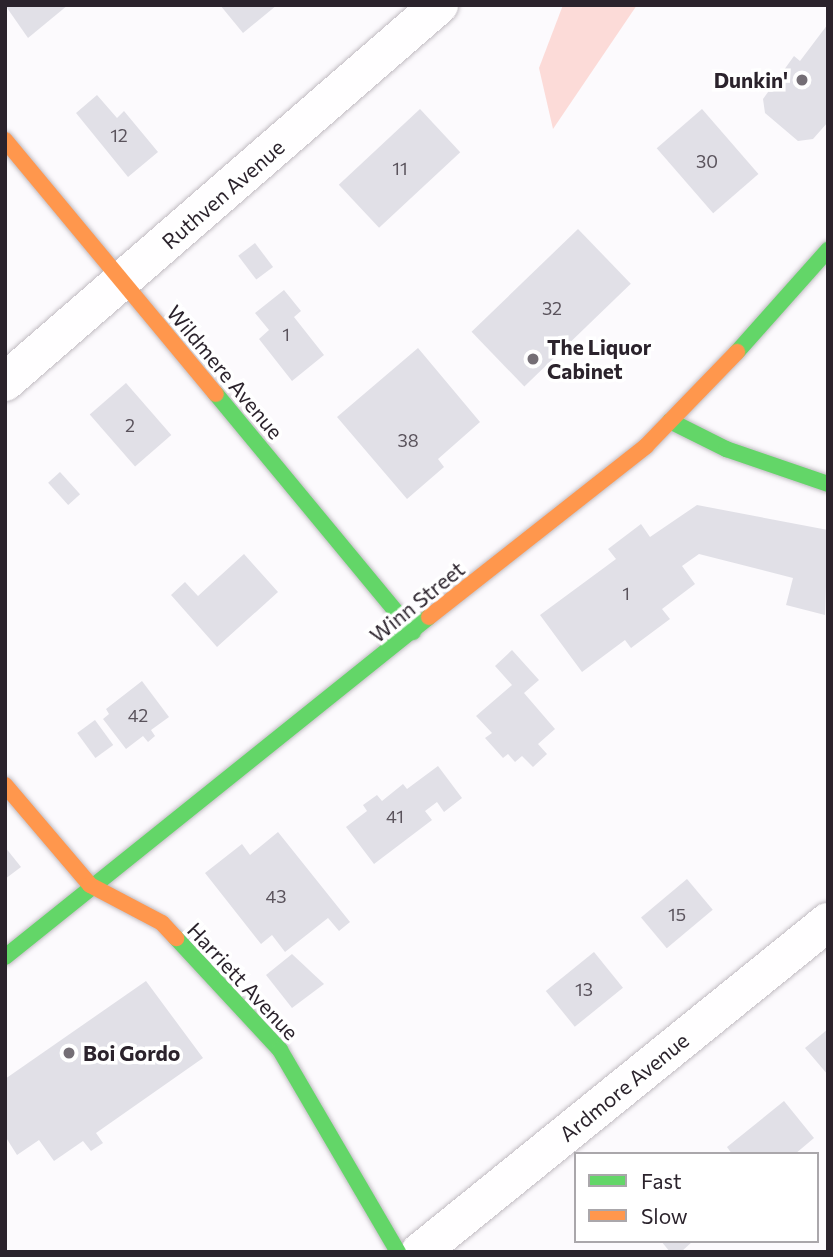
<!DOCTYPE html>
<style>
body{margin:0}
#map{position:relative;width:833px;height:1257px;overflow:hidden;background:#fcfafd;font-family:Commissioner,sans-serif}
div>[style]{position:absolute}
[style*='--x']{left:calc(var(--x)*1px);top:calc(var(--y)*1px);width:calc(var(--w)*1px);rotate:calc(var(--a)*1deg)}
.green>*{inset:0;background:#fcdbd8}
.building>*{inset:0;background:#e1e0e7;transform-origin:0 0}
.roads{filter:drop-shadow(0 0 2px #c1bcc2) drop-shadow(0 0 2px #c1bcc2)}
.street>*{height:38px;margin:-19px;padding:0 19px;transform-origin:19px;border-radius:19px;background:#fffeff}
.fast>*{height:16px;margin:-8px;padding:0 8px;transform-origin:8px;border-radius:8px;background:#63d668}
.slow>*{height:16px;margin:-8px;padding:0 8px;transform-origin:8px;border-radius:8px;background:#ff974d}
.dots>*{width:19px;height:19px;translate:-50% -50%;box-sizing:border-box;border:4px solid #fff;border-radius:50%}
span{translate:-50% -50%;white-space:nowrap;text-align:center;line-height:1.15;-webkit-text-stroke:7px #fff;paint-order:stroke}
.number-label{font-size:18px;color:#5a535c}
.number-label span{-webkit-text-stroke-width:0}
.poi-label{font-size:21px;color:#2b232c;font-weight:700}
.right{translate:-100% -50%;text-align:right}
.left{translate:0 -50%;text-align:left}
.street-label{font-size:21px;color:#2b232c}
.frame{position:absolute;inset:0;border:7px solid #2b232c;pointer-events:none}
.legend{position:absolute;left:574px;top:1152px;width:245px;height:91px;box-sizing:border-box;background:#fff;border:2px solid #aaa7ab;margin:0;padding:9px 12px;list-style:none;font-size:21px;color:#2b232c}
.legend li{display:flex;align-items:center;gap:14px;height:35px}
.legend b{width:35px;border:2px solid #aaa7ab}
</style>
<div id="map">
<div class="green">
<div style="clip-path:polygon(563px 5px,637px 5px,553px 129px,539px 68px)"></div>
</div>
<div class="building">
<div style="clip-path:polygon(5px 5px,68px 5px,28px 38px)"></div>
<div style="clip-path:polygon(220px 5px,277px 5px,243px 33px)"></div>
<div style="clip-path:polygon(828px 24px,828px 122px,813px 139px,798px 141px,765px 113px,763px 99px,794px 56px,800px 61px)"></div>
<div style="clip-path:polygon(97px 95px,117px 118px,124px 111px,158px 152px,128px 177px,76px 113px)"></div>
<div style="left:420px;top:109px;width:59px;height:111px;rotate:47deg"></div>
<div style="left:702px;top:109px;width:86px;height:60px;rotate:49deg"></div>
<div style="left:578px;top:229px;width:76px;height:148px;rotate:46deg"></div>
<div style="left:255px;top:243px;width:30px;height:21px;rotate:53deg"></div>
<div style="clip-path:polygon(284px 290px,301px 311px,294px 317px,324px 355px,292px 381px,259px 339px,269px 330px,255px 313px)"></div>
<div style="clip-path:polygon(418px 348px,480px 422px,438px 459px,444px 467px,407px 499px,337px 417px)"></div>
<div style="left:126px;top:383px;width:69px;height:48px;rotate:49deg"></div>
<div style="left:60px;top:472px;width:30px;height:16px;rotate:48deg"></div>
<div style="clip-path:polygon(697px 505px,828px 530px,825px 615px,786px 605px,793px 578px,699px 554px,682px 566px,695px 584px,662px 609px,670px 619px,631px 648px,625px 640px,582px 672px,540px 615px,616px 559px,608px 549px,641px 524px,650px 537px)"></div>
<div style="clip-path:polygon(244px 554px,278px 592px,217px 647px,171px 595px,185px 582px,198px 596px)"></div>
<div style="clip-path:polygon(512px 650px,539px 680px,524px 693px,555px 729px,538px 744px,547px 754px,533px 767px,522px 756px,515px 762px,508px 754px,503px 758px,485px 738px,492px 733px,476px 716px,512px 685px,495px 666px)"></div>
<div style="clip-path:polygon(142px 681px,169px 717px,151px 730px,155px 736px,148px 742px,143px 736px,126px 749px,103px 719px,109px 714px,106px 709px)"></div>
<div style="left:95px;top:720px;width:31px;height:22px;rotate:54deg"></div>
<div style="clip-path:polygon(438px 766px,462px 798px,444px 812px,437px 802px,425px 811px,432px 820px,374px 864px,346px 827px,367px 811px,363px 805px,377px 795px,382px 801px,403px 784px,407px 789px)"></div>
<div style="clip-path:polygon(278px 832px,350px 922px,339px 931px,328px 918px,285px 952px,272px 935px,261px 944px,205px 873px,242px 844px,250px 855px)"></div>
<div style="clip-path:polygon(5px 847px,21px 867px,5px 879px)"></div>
<div style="left:687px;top:879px;width:40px;height:60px;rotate:50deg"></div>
<div style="left:594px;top:952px;width:46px;height:62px;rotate:51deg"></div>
<div style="clip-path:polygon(292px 954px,324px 984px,292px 1008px,266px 975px)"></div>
<div style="clip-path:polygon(146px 981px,203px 1058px,96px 1133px,103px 1143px,91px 1151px,83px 1141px,54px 1161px,39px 1140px,17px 1155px,5px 1136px,5px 1079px)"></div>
<div style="clip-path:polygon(828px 1029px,828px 1075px,805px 1048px)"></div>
<div style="clip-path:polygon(784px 1101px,814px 1138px,795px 1154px,732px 1154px,727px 1147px)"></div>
<div style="clip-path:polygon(661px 1241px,693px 1241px,681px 1252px,670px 1252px)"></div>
</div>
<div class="roads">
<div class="street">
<div style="--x:5;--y:382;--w:575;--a:-40.98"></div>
<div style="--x:420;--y:1252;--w:525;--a:-38.97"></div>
</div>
<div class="fast">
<div style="--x:737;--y:352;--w:137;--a:-48.3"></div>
<div style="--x:216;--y:394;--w:309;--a:50.4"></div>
<div style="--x:670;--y:421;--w:63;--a:26.6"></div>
<div style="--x:726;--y:449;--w:108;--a:18.9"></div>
<div style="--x:176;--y:938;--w:153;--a:47.1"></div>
<div style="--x:280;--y:1050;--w:234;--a:59.7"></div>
<div style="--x:5;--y:957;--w:543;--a:-38.73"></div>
</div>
<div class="slow">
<div style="--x:5;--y:140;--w:330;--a:50.3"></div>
<div style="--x:429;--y:617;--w:276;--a:-38.2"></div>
<div style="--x:646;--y:446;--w:131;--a:-45.9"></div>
<div style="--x:5;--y:785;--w:131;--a:49.6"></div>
<div style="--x:90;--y:885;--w:81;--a:27.8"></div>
<div style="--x:162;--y:923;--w:21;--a:47"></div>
</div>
</div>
<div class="dots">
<div style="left:802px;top:80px;background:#746e75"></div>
<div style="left:533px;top:359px;background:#746e75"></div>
<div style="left:69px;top:1053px;background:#746e75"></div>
</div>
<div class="number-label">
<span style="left:119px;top:135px">12</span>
<span style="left:707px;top:161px">30</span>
<span style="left:400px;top:168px">11</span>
<span style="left:552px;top:308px">32</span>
<span style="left:286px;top:334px">1</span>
<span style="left:130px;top:425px">2</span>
<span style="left:408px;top:440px">38</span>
<span style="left:626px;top:593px">1</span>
<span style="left:138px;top:715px">42</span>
<span style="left:395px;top:816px">41</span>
<span style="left:276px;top:896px">43</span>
<span style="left:677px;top:914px">15</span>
<span style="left:584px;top:989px">13</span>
</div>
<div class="poi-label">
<span class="right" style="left:788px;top:80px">Dunkin'</span>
<span class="left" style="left:547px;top:359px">The Liquor<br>Cabinet</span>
<span class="left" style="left:83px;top:1053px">Boi Gordo</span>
</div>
<div class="street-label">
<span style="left:223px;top:194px;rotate:-41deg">Ruthven Avenue</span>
<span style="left:225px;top:372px;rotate:50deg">Wildmere Avenue</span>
<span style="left:417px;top:602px;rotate:-39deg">Winn Street</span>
<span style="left:243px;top:981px;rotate:47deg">Harriett Avenue</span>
<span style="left:624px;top:1087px;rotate:-39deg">Ardmore Avenue</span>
</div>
<div class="frame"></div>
<ul class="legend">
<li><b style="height:9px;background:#63d668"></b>Fast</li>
<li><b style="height:9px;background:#ff974d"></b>Slow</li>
</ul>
</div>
